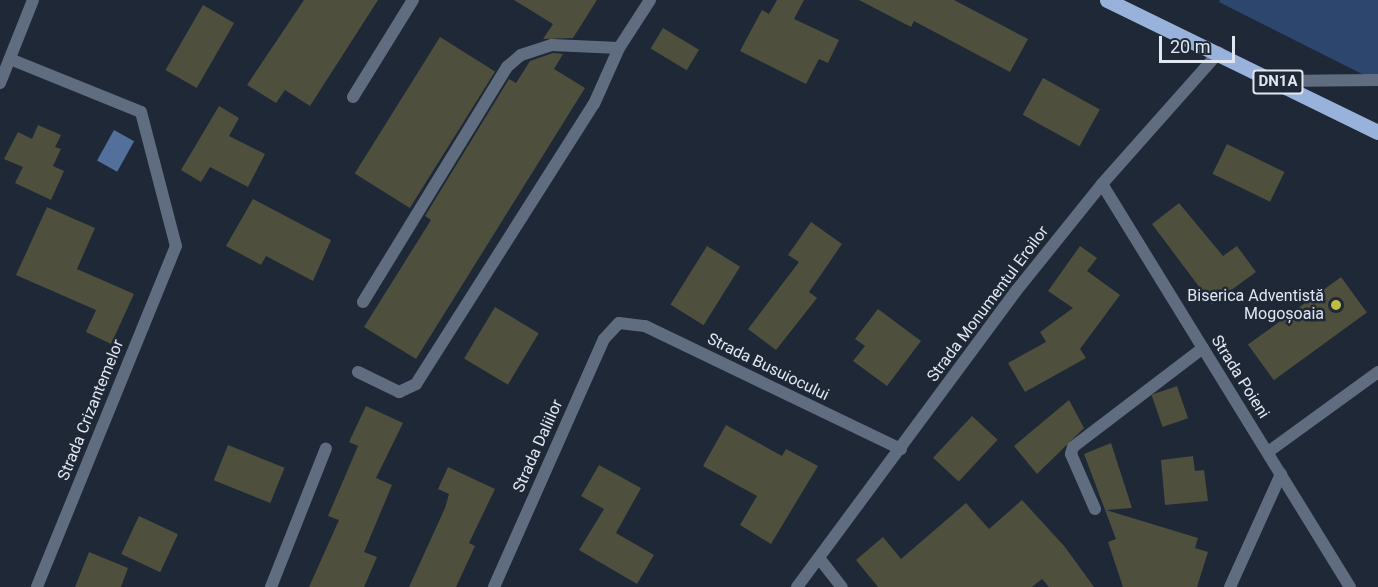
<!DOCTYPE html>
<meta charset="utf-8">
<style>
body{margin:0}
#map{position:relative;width:1378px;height:587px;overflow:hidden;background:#1f2836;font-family:Roboto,sans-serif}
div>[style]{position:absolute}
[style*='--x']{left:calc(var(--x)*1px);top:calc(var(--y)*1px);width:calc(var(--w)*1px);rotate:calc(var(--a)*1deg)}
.green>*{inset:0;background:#2d466d}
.water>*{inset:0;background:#536f9b;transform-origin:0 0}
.building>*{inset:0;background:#4e4f3c;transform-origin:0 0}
.service>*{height:12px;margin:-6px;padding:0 6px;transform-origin:6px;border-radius:6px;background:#606d81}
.minor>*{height:12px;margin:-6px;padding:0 6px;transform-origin:6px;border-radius:6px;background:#606d81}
.primary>*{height:15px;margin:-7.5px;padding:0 7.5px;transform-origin:7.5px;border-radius:7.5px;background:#98b2db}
.dots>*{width:16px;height:16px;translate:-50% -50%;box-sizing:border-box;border:3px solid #1f2836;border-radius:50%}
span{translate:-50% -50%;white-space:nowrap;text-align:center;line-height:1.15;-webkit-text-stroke:5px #1f2836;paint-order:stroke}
.shield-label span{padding:2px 4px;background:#1f2836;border:2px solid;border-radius:4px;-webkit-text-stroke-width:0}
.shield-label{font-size:15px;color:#e1e7f1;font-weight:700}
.poi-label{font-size:16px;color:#e1e7f1}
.right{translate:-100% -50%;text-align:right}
.street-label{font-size:16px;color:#e1e7f1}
.scale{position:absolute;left:1159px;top:36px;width:76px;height:27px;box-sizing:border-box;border:3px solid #e1e7f1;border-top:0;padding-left:8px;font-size:18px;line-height:21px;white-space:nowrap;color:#e1e7f1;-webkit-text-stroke:4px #1f2836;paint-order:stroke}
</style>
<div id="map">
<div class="green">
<div style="clip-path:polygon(1220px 0,1378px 0,1378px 82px,1219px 2px)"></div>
</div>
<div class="water">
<div style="left:114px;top:130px;width:23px;height:35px;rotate:29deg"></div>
</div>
<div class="building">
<div style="clip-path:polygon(304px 0,378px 0,310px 106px,285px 90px,276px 103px,247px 85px)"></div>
<div style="clip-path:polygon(514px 0,597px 0,573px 38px,543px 39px,553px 24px)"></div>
<div style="clip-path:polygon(777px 0,804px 0,794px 19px,839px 40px,828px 63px,819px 59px,806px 84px,740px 51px,762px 10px,769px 14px)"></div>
<div style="clip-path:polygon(859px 0,954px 0,1028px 39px,1010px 72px,914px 21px,911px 27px)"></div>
<div style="left:203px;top:5px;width:36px;height:75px;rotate:30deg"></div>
<div style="left:663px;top:28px;width:42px;height:24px;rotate:31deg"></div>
<div style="left:440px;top:37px;width:65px;height:161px;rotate:32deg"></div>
<div style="clip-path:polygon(553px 53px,563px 54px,554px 69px,585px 88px,416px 359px,364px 327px,431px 220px,425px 216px,509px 79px,516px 83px,530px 61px)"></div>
<div style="left:1043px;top:78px;width:65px;height:42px;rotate:29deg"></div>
<div style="clip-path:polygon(219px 106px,239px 118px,229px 136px,265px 154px,248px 187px,210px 167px,201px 182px,181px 170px)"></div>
<div style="clip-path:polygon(38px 125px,61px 135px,55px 147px,61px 149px,53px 166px,64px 171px,51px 200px,15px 183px,23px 167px,4px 159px,18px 132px,32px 139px)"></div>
<div style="left:1227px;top:144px;width:64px;height:33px;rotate:26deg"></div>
<div style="clip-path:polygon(253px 199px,331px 240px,313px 281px,266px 256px,261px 265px,226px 246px)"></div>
<div style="clip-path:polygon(1179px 203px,1223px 256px,1237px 246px,1256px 272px,1212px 304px,1152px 224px)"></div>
<div style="clip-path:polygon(47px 207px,95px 228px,77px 269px,134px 294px,111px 344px,86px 332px,96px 310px,16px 275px)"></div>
<div style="clip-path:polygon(811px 222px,842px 244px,809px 292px,817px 298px,776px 350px,748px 329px,799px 262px,788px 255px)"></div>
<div style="left:707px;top:246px;width:39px;height:69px;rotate:32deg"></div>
<div style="clip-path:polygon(1080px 246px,1097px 258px,1087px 271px,1120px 295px,1080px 349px,1086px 358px,1025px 392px,1008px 363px,1046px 342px,1040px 332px,1073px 308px,1048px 291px)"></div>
<div style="left:1341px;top:277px;width:44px;height:115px;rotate:54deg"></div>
<div style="left:495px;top:307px;width:51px;height:60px;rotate:31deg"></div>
<div style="clip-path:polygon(878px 309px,921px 341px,887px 386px,853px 361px,865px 346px,855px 339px)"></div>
<div style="left:1177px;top:386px;width:34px;height:27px;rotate:71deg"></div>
<div style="clip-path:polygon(1069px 400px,1084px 428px,1037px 474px,1014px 446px)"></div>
<div style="clip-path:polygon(366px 406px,403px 423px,376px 478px,392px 485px,364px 552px,377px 557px,364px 587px,309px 587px,339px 520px,328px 516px,358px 446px,349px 442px)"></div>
<div style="left:972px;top:416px;width:35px;height:57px;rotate:43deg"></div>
<div style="clip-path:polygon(726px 425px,782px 456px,786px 449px,818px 466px,771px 544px,740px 525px,757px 496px,703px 466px)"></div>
<div style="clip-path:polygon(1111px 443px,1132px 508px,1106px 510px,1198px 538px,1195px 548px,1208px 552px,1197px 587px,1123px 587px,1108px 542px,1116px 539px,1084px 454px)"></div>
<div style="left:228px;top:445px;width:61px;height:38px;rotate:22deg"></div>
<div style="clip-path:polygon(1193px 456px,1195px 471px,1204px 470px,1208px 501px,1165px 505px,1161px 460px)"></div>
<div style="clip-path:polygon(599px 465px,641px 488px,616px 533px,654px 555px,637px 584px,579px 550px,604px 509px,581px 496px)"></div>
<div style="clip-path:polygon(448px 467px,495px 489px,469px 543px,475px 546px,456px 587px,409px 587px,445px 508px,449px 494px,438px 489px)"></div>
<div style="clip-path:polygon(1022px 500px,1065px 547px,1094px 587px,1049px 587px,1042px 579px,1032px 587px,878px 587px,856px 560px,883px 537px,901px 559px,966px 503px,989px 529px)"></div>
<div style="left:139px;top:516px;width:43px;height:42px;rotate:25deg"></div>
<div style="clip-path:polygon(89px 552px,128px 568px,121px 587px,75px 587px)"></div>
</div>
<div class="service">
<div style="--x:1276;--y:81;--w:102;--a:-0.6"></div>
<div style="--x:353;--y:97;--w:114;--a:-58.3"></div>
<div style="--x:363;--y:302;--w:276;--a:-58.5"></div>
<div style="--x:507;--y:67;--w:18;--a:-41"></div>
<div style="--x:521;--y:55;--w:33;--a:-18"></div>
<div style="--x:552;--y:45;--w:67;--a:2.6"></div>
<div style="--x:358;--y:372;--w:46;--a:26"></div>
<div style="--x:399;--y:392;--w:19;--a:-25"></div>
<div style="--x:416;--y:384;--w:332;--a:-57.6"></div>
<div style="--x:594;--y:104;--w:61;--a:-65.9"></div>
<div style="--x:619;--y:48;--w:57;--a:-57.1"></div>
<div style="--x:1268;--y:452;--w:136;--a:-36"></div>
</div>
<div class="minor">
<div style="--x:10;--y:59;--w:141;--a:22"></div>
<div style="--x:141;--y:112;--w:138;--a:75.4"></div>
<div style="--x:176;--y:246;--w:368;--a:112.2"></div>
<div style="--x:0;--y:83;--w:89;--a:-68.3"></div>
<div style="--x:1102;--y:184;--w:473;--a:58.4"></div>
<div style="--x:1095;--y:509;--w:60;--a:-113.6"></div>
<div style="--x:1071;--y:454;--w:7;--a:-74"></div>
<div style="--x:1073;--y:447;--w:163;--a:-37.3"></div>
<div style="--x:819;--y:558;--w:37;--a:52"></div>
<div style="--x:271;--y:587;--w:149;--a:-68.4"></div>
<div style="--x:494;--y:587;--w:271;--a:-66.1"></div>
<div style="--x:604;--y:339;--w:22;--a:-47"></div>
<div style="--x:619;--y:323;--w:26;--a:7"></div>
<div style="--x:645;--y:326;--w:284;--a:25.7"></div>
<div style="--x:797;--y:587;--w:368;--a:-53.5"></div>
<div style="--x:1016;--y:291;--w:137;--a:-51.2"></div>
<div style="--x:1102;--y:184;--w:176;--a:-48.4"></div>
<div style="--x:1230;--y:587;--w:124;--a:-65.7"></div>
</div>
<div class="primary">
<div style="--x:1107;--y:0;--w:301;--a:26"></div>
</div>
<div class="dots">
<div style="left:1336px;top:305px;background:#bfbe41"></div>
</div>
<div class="shield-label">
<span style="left:1278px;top:82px">DN1A</span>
</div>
<div class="poi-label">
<span class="right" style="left:1324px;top:305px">Biserica Adventistă<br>Mogoșoaia</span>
</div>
<div class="street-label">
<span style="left:988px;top:304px;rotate:-53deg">Strada Monumentul Eroilor</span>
<span style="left:768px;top:367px;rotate:26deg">Strada Busuiocului</span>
<span style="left:1240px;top:377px;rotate:58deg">Strada Poieni</span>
<span style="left:91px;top:410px;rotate:-68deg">Strada Crizantemelor</span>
<span style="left:538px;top:446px;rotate:-66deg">Strada Daliilor</span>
</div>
<div class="scale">20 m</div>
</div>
